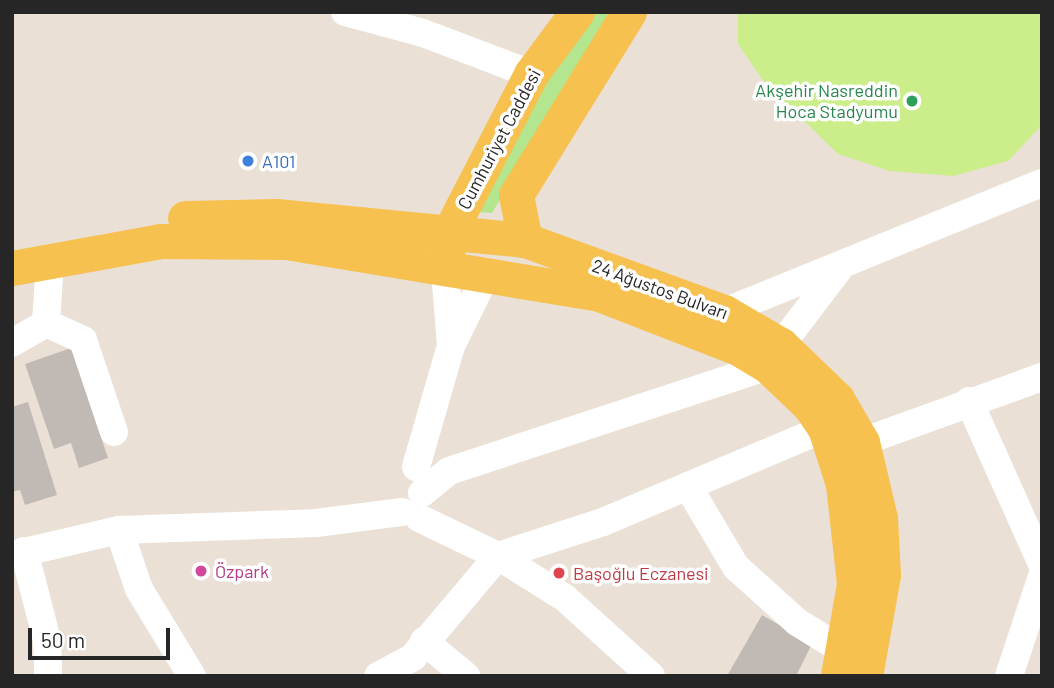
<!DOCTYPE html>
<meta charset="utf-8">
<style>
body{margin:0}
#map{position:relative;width:1054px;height:688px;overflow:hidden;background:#eae0d6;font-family:Barlow,sans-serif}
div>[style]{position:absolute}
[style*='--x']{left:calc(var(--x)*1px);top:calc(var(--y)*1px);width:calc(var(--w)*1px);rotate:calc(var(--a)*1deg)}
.green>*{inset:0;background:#b4e58f}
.pitch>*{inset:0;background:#cbed8a}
.building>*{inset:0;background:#c1bab4}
.minor>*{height:28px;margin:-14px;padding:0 14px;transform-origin:14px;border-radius:14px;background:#fff}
.major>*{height:35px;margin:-17.5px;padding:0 17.5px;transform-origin:17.5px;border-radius:17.5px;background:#f6c14f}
.dots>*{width:19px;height:19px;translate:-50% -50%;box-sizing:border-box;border:4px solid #fff;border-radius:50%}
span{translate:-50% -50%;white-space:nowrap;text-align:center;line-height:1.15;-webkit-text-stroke:7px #fff;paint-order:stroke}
.leisure-label{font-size:18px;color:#27864d}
.right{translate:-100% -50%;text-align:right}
.street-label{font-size:18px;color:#262626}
.shop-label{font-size:18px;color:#366cbe}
.left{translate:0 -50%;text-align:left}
.hotel-label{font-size:18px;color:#b23c85}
.health-label{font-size:18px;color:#be3a42}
.frame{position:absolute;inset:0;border:14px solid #262626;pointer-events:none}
.scale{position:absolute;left:28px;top:628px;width:142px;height:32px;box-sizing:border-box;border:4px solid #262626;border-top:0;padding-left:9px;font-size:21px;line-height:24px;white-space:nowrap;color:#262626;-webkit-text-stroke:5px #fff;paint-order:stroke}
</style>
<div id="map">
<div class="green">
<div style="clip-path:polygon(594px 12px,612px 12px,492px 213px,476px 212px,525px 115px)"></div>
</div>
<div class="pitch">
<div style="clip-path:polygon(738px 12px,1042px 12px,1042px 125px,1008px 161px,953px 176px,890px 171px,838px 154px,762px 79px,738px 44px)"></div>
</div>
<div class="building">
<div style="clip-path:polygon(71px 348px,108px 458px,79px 468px,71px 443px,54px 449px,25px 364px)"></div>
<div style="clip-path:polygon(28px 402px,57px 495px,25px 505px,20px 490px,12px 492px,12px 407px)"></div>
<div style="clip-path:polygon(762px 615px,812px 644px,796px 676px,727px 676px)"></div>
</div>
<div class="minor">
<div style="--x:345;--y:12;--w:81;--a:15.1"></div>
<div style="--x:423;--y:33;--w:116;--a:20.8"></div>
<div style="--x:445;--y:271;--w:75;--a:85.4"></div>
<div style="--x:451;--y:346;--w:77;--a:-63.8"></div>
<div style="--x:724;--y:312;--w:343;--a:-22.1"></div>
<div style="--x:46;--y:323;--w:41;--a:24.7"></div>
<div style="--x:83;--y:340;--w:97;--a:71.4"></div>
<div style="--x:12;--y:343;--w:39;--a:-30"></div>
<div style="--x:46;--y:323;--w:62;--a:-86.3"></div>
<div style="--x:781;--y:345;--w:96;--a:-52.7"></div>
<div style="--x:969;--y:401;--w:179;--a:65.9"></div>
<div style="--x:862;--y:442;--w:191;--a:-19.9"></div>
<div style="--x:416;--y:467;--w:126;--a:-73.9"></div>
<div style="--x:689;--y:488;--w:92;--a:59.3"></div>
<div style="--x:736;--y:567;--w:82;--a:42"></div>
<div style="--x:797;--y:622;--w:55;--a:31.7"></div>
<div style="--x:422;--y:493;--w:35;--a:-39"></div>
<div style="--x:449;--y:471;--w:336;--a:-18.2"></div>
<div style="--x:419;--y:518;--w:88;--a:25.7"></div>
<div style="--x:498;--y:556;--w:79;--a:32.1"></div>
<div style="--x:565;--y:598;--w:116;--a:42.2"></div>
<div style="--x:119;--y:530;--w:62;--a:71.3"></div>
<div style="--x:139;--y:589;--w:102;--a:58.7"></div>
<div style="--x:24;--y:551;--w:92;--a:75.5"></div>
<div style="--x:47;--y:640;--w:36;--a:88"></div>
<div style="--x:12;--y:555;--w:110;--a:-13.2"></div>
<div style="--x:119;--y:530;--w:197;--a:-2"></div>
<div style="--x:316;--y:523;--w:87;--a:-7.3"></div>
<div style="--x:424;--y:641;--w:55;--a:39.8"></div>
<div style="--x:378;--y:676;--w:40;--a:-28"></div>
<div style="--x:413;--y:657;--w:132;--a:-49.9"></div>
<div style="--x:498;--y:556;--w:110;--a:-17.9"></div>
<div style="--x:603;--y:522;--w:241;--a:-22.9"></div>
<div style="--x:1009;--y:676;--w:105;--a:-71.7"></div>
</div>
<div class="major">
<div style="--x:629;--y:12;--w:215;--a:121.7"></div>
<div style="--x:516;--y:195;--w:46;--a:78.7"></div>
<div style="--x:525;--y:240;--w:212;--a:19.9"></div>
<div style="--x:724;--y:312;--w:66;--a:30.1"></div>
<div style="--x:781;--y:345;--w:78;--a:44"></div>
<div style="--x:837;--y:399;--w:50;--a:59.8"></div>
<div style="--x:862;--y:442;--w:78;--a:76.7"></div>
<div style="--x:880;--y:518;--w:57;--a:87"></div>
<div style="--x:883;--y:575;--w:103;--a:100.1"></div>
<div style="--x:185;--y:218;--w:91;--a:-1.3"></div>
<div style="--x:276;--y:216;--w:250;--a:5.5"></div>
<div style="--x:447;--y:254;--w:21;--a:-85"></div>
<div style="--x:449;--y:233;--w:179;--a:-62.7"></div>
<div style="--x:531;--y:74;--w:77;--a:-53.4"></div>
<div style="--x:12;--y:268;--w:150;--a:-10.3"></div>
<div style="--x:160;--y:241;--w:126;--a:0.5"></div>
<div style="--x:286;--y:242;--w:317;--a:9.4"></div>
<div style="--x:599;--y:294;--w:149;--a:21.2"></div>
<div style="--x:738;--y:348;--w:35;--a:31"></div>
<div style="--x:768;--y:366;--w:58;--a:43.6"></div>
<div style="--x:810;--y:406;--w:27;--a:56"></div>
<div style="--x:825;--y:428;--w:59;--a:72.2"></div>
<div style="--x:843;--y:484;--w:101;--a:83.7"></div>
<div style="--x:854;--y:584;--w:93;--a:99.9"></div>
</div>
<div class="dots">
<div style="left:912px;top:101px;background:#2e9e5b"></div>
<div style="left:248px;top:161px;background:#3f7fe0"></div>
<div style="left:201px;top:571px;background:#d1479c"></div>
<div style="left:559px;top:573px;background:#e0444e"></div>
</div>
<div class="leisure-label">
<span class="right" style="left:898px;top:101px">Akşehir Nasreddin<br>Hoca Stadyumu</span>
</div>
<div class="street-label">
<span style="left:499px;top:139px;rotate:-62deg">Cumhuriyet Caddesi</span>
<span style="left:660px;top:289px;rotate:20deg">24 Ağustos Bulvarı</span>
</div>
<div class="shop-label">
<span class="left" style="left:262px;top:161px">A101</span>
</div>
<div class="hotel-label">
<span class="left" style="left:215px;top:571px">Özpark</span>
</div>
<div class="health-label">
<span class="left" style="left:573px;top:573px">Başoğlu Eczanesi</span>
</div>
<div class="frame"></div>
<div class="scale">50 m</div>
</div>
